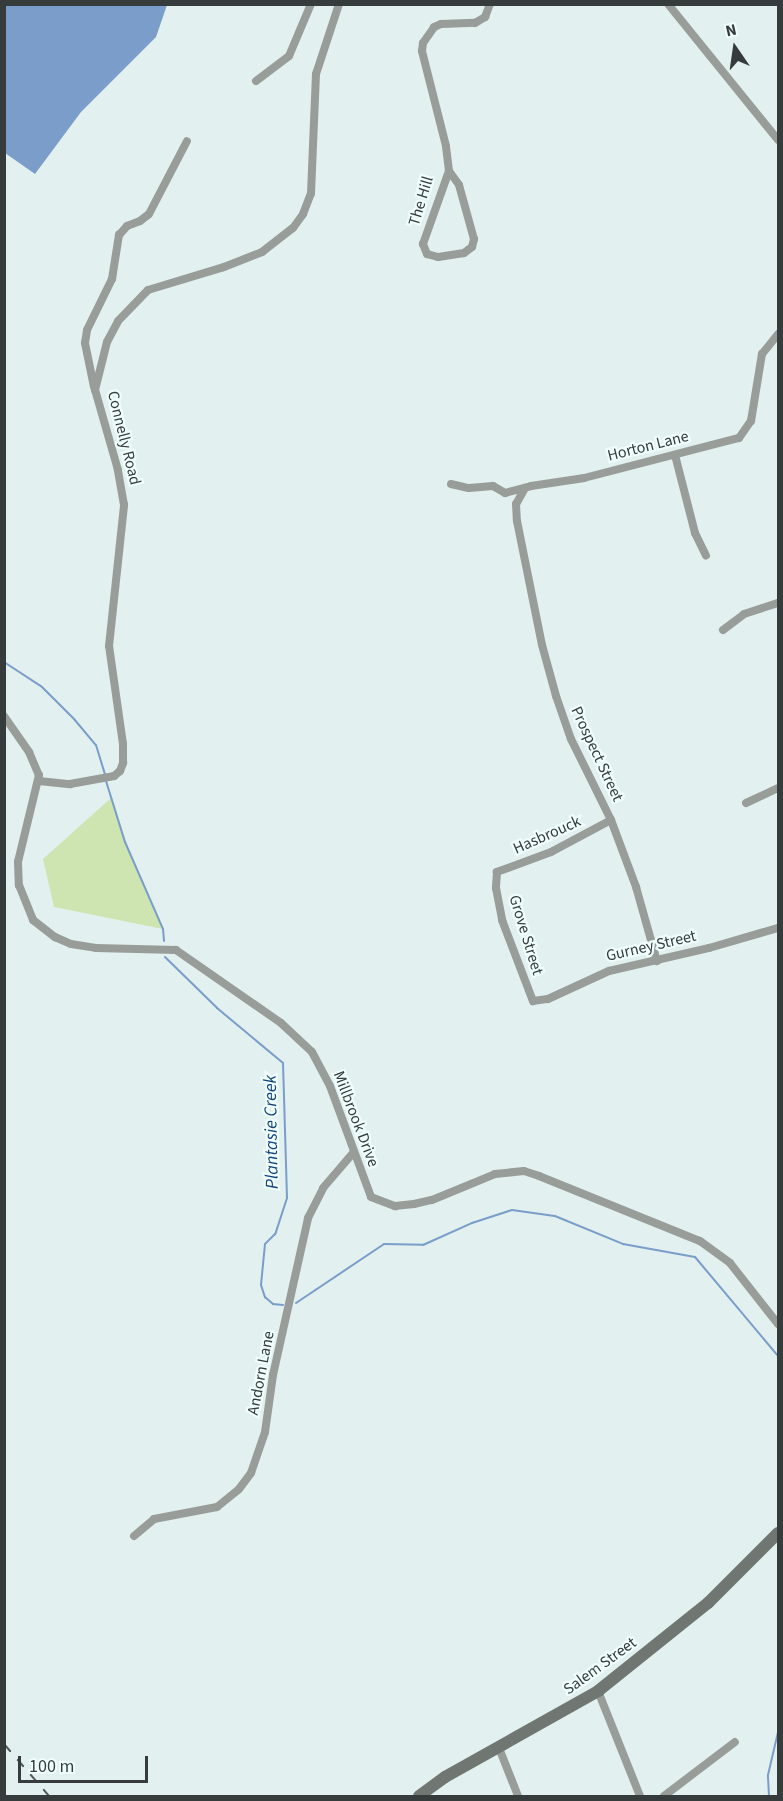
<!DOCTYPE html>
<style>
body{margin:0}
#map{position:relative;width:783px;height:1801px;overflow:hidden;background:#e2f0ef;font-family:"Source Sans 3",sans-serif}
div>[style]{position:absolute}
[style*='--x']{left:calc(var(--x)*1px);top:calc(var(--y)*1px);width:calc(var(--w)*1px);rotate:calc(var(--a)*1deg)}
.green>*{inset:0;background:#cee5b1}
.water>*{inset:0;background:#7a9dc9}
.stream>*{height:2px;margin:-1px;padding:0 1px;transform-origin:1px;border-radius:1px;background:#7a9dc9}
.street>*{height:8px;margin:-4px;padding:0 4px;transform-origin:4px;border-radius:4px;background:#989d9a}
.secondary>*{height:12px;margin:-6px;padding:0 6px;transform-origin:6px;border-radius:6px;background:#707772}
.rail>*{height:2px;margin-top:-1px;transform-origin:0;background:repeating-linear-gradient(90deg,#515857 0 10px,transparent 0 20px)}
span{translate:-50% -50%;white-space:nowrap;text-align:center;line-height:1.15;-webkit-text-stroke:4.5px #effefc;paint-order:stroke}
.street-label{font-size:16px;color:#363c3b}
.water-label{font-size:18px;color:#11437a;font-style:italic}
.frame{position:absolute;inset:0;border:6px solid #363c3b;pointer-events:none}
.north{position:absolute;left:705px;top:18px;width:60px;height:60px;-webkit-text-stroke:4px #effefc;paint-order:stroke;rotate:347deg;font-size:16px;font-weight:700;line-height:24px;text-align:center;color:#363c3b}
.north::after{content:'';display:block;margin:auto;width:21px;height:27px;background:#363c3b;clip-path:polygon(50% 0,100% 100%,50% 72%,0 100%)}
.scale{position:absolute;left:18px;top:1756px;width:130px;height:27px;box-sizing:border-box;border:3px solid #363c3b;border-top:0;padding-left:8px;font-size:18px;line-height:21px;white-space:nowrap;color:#363c3b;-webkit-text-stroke:4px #effefc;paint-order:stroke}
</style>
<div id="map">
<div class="green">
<div style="clip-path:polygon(111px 798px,125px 842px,163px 929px,54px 907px,43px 859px)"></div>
</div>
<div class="water">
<div style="clip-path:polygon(5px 4px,167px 5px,156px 37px,81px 112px,35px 174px,5px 153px)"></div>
</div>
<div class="stream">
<div style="--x:4;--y:662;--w:45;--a:33.3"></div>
<div style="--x:42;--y:687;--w:45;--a:45"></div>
<div style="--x:74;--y:719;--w:34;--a:50"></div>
<div style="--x:96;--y:745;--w:31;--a:73"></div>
<div style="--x:106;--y:781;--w:64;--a:72.7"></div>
<div style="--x:125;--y:842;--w:95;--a:66.4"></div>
<div style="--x:163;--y:929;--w:12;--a:85"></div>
<div style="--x:165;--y:957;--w:73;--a:44.4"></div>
<div style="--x:217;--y:1008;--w:86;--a:39.8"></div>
<div style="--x:283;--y:1063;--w:135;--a:88.3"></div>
<div style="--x:287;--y:1198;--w:38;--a:108"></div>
<div style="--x:275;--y:1234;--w:14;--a:135"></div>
<div style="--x:265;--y:1244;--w:41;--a:95.6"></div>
<div style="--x:261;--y:1285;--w:13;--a:72"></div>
<div style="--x:265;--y:1297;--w:11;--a:41"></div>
<div style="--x:273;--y:1304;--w:10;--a:6"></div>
<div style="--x:296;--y:1303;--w:106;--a:-33.8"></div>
<div style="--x:384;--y:1244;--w:39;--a:1"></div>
<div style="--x:423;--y:1245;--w:54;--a:-24.2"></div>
<div style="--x:472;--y:1223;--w:42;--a:-18"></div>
<div style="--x:512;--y:1210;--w:43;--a:7.9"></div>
<div style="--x:555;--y:1216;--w:74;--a:22.4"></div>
<div style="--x:623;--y:1244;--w:73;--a:10.2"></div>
<div style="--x:695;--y:1257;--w:129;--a:50"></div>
<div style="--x:769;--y:1796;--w:21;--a:-93"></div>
<div style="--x:768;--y:1775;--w:44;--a:-76.9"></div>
</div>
<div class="street">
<div style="--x:668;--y:4;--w:175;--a:51"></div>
<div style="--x:256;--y:81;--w:41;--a:-37.1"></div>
<div style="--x:289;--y:56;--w:56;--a:-67.1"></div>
<div style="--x:449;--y:171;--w:17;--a:54"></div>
<div style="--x:459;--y:185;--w:56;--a:74.5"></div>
<div style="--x:474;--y:239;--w:8;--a:104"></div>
<div style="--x:472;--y:247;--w:10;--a:143"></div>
<div style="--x:464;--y:253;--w:26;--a:171"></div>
<div style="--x:438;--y:257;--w:11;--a:-165"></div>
<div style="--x:427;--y:254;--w:11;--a:-112"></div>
<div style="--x:423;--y:244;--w:77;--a:-70.4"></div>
<div style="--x:449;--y:171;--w:25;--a:-97"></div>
<div style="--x:446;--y:146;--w:98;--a:-104.2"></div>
<div style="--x:422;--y:51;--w:8;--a:-83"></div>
<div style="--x:423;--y:43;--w:19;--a:-55"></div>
<div style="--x:434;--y:27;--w:8;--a:-23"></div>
<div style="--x:441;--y:24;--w:34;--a:-2"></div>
<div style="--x:475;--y:23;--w:12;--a:-31"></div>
<div style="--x:485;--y:17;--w:14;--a:-69"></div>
<div style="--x:94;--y:387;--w:45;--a:-101.6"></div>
<div style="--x:85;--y:343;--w:13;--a:-81"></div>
<div style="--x:87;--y:330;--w:57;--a:-63.9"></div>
<div style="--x:112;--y:279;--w:45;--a:-81"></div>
<div style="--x:119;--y:235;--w:12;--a:-48"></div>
<div style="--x:127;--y:226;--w:14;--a:-21"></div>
<div style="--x:140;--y:221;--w:11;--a:-38"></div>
<div style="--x:149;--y:214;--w:82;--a:-62.5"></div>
<div style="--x:675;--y:455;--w:81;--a:75.6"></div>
<div style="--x:695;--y:533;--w:25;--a:64"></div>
<div style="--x:451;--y:484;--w:18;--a:13"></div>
<div style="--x:469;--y:488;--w:24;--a:-5"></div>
<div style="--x:493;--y:486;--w:14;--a:30"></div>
<div style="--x:505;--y:493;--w:27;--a:-15"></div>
<div style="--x:531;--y:486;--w:54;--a:-8.6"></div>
<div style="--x:584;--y:478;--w:160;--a:-14.5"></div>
<div style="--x:739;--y:438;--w:21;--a:-55"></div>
<div style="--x:751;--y:421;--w:68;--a:-80.7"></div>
<div style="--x:762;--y:354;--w:26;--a:-51"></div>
<div style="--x:525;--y:488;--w:18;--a:119"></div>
<div style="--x:516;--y:504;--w:17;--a:87"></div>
<div style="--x:517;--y:521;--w:126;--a:78.6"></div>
<div style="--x:542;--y:645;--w:53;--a:74.6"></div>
<div style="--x:556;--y:696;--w:46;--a:70.8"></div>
<div style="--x:571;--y:739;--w:90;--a:63.7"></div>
<div style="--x:611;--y:820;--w:72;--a:69.5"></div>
<div style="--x:636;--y:887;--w:77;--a:74.2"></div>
<div style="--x:723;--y:630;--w:26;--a:-37"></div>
<div style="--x:744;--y:614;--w:36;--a:-18"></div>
<div style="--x:4;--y:716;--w:44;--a:55.2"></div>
<div style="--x:29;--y:752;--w:25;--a:67"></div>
<div style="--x:39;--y:775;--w:89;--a:103.6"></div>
<div style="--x:18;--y:862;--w:23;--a:88"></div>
<div style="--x:19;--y:885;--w:38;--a:68"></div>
<div style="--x:33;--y:920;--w:28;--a:38"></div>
<div style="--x:55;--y:937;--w:17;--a:24"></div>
<div style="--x:71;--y:944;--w:25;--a:9"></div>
<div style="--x:96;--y:948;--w:80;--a:1.4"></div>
<div style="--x:176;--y:950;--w:128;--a:34.8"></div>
<div style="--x:281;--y:1023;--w:42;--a:43.1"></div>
<div style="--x:312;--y:1052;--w:38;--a:62"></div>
<div style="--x:330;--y:1086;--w:118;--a:69.7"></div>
<div style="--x:371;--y:1197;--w:26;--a:21"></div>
<div style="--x:395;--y:1206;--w:19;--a:-6"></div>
<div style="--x:414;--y:1204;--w:18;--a:-13"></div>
<div style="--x:432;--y:1200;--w:68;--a:-22.4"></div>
<div style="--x:495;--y:1174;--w:29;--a:-6"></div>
<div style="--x:524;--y:1171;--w:16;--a:18"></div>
<div style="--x:539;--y:1176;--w:174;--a:22"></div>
<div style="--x:700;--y:1241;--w:37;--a:36"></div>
<div style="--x:730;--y:1263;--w:78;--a:51.8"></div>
<div style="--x:39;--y:781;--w:31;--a:6"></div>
<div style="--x:70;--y:784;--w:45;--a:-10.3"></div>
<div style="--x:114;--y:776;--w:8;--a:-40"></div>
<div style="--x:120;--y:771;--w:9;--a:-69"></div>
<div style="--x:123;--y:763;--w:19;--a:-90"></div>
<div style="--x:123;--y:744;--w:99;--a:-98.1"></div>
<div style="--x:109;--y:646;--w:142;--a:-83.9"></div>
<div style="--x:124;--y:505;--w:36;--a:-100"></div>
<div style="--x:118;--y:470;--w:83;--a:-106"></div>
<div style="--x:95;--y:390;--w:49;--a:-76"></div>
<div style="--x:107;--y:342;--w:24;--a:-62"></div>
<div style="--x:118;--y:321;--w:43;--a:-45.9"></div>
<div style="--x:148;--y:290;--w:79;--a:-16.8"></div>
<div style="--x:224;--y:267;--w:41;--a:-21.5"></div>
<div style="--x:262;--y:252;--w:39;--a:-38"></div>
<div style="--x:293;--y:228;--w:17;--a:-54"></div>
<div style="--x:303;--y:214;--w:22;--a:-69"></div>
<div style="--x:311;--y:193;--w:119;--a:-87.6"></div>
<div style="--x:316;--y:74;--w:74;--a:-71.8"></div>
<div style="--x:746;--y:803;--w:35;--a:-25"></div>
<div style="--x:611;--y:820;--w:68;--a:151.9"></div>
<div style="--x:551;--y:852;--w:58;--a:159.7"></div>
<div style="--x:497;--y:872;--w:16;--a:94"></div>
<div style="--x:496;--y:888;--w:33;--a:79"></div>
<div style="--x:502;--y:920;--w:87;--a:69.1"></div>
<div style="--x:533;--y:1001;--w:15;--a:-8"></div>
<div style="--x:548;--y:999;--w:67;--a:-24.7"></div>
<div style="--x:609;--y:971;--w:103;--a:-13"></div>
<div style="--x:709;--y:948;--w:72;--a:-16.2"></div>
<div style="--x:134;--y:1536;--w:26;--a:-40"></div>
<div style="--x:154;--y:1519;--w:64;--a:-10.8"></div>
<div style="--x:217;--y:1507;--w:28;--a:-39"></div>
<div style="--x:239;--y:1489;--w:20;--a:-53"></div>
<div style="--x:251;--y:1473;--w:43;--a:-71.1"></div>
<div style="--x:265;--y:1432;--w:58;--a:-82"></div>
<div style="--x:273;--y:1375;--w:161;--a:-77.4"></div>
<div style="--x:308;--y:1218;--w:34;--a:-63"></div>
<div style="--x:323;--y:1188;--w:46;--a:-49.4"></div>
<div style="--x:598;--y:1691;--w:113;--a:68.2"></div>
<div style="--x:499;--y:1748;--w:52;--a:68.4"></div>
<div style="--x:664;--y:1796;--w:89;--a:-37.3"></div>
</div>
<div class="secondary">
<div style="--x:419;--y:1796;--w:32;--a:-36"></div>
<div style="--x:445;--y:1777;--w:176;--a:-29.3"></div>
<div style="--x:598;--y:1691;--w:141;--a:-38.7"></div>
<div style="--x:708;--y:1603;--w:99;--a:-45"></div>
</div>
<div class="rail">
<div style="--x:4;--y:1744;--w:69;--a:49.1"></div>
</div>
<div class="street-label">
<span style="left:421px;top:201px;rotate:-73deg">The Hill</span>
<span style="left:124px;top:438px;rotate:76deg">Connelly Road</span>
<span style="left:648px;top:446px;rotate:-14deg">Horton Lane</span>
<span style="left:597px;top:754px;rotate:65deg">Prospect Street</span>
<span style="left:547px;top:835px;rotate:-24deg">Hasbrouck</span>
<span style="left:526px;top:935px;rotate:73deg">Grove Street</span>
<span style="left:651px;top:946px;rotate:-13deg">Gurney Street</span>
<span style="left:356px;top:1119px;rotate:69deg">Millbrook Drive</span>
<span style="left:261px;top:1373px;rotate:-79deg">Andorn Lane</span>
<span style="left:600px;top:1666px;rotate:-36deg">Salem Street</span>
</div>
<div class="water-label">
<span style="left:272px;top:1132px;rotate:-91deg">Plantasie Creek</span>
</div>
<div class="frame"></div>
<div class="north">N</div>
<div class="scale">100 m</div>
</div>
